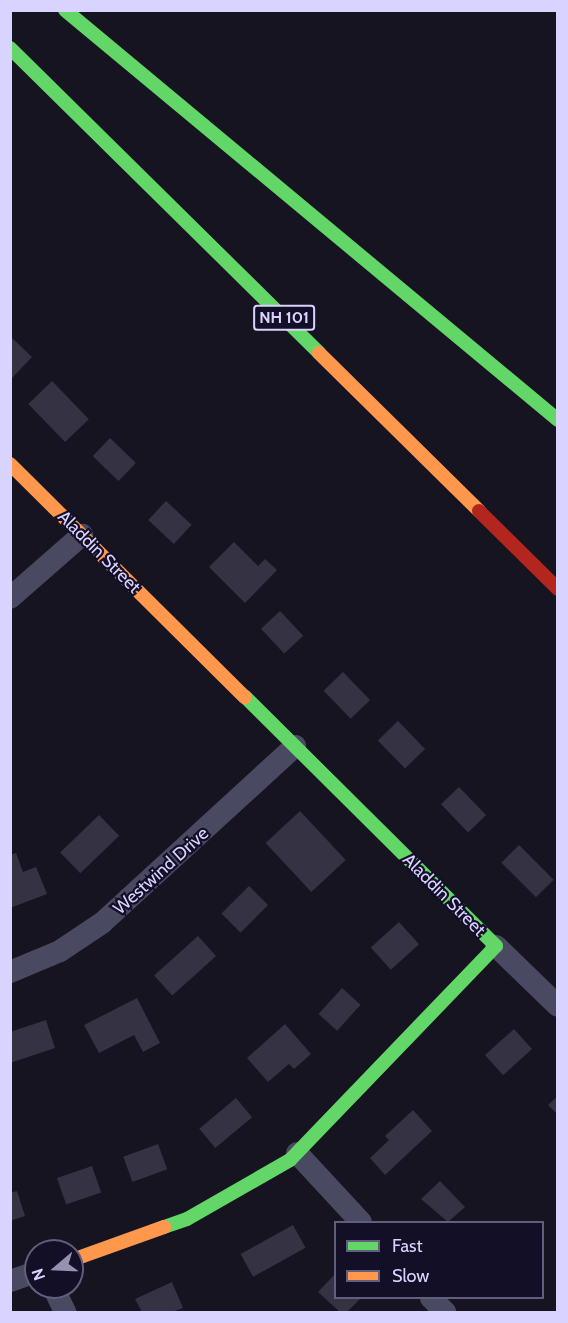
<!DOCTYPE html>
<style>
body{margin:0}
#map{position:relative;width:568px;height:1323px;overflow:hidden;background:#161421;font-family:Cabin,sans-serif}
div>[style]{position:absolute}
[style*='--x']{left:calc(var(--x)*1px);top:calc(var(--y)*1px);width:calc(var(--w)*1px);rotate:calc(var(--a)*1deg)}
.building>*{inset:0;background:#343243;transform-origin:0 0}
.street>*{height:22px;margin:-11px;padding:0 11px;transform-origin:11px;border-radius:11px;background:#4a4962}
.fast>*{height:14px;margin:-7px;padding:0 7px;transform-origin:7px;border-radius:7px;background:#63d668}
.slow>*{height:14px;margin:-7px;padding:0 7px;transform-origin:7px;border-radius:7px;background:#ff974d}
.jam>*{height:14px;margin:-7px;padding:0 7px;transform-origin:7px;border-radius:7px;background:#b3261e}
span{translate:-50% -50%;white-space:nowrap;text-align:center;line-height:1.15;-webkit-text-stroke:4.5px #130f26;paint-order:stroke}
.shield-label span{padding:2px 4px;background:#130f26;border:2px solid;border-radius:4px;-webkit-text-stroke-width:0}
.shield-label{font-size:16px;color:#d9d4ff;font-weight:700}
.street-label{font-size:18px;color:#d9d4ff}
.frame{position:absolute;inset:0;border:12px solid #d9d4ff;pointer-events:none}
.legend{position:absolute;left:334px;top:1221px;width:210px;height:78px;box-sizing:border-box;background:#130f26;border:2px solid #625e7d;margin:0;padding:8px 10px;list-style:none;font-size:18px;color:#d9d4ff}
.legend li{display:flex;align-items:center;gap:12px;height:30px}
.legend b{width:30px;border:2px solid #625e7d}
.north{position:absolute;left:24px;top:1239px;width:60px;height:60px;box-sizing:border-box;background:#130f26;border:2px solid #625e7d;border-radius:50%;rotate:251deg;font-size:16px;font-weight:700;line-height:24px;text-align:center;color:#d9d4ff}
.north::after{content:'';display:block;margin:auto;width:21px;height:27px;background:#9591b1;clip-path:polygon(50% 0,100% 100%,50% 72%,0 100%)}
</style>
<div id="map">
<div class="building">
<div style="clip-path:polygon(10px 336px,32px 357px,12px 378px,10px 376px)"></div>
<div style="left:52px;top:381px;width:53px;height:33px;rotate:46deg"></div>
<div style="left:110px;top:438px;width:36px;height:25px;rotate:44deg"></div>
<div style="left:166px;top:501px;width:35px;height:26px;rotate:43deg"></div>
<div style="clip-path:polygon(234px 542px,258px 566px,265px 559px,277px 570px,245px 603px,209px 567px)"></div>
<div style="left:280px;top:611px;width:34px;height:26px;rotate:47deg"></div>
<div style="left:343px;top:672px;width:39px;height:27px;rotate:46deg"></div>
<div style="left:398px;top:721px;width:39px;height:28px;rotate:46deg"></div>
<div style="left:459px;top:787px;width:39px;height:25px;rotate:46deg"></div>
<div style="left:300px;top:811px;width:67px;height:47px;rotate:47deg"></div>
<div style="left:99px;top:815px;width:29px;height:54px;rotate:46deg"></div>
<div style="left:519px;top:845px;width:49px;height:25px;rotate:45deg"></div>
<div style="clip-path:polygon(16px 853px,23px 872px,36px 867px,47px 894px,10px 908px,10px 855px)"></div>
<div style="left:249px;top:886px;width:27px;height:39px;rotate:45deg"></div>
<div style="left:399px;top:922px;width:30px;height:38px;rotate:48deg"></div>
<div style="left:198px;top:936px;width:27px;height:59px;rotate:48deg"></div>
<div style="left:342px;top:988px;width:25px;height:35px;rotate:42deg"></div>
<div style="clip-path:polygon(137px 998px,160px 1043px,143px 1052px,134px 1035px,99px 1053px,84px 1025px)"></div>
<div style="clip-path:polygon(46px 1020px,55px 1048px,10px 1063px,10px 1032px)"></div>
<div style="clip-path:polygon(285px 1024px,311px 1054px,294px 1069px,289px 1064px,268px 1082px,247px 1058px)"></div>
<div style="left:514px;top:1029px;width:27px;height:39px;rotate:48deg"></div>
<div style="clip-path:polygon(558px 1096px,558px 1115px,548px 1105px)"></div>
<div style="left:236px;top:1098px;width:25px;height:48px;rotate:50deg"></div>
<div style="clip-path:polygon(413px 1110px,432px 1131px,385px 1175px,370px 1158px,389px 1140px,385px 1136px)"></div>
<div style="left:158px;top:1144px;width:27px;height:37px;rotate:70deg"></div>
<div style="left:92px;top:1166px;width:28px;height:37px;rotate:71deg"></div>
<div style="clip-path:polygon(440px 1181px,465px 1207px,448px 1222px,421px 1199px)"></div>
<div style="clip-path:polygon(17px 1191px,25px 1216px,10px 1221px,10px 1193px)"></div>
<div style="left:293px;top:1225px;width:26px;height:60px;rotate:61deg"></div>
<div style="clip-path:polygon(336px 1273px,336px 1298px,361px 1298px,347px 1312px,340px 1312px,318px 1292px)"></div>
<div style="clip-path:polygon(172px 1282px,183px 1308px,172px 1312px,142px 1312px,135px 1299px)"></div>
</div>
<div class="street">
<div style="--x:10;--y:598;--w:96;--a:-41.2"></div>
<div style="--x:496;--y:946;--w:86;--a:44.1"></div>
<div style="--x:10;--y:972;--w:54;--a:-22.8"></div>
<div style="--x:60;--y:951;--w:50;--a:-33.7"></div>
<div style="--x:102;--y:923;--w:262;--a:-42.5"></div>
<div style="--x:297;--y:1153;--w:94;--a:47.2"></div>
<div style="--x:10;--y:1281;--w:28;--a:-19"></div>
<div style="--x:53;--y:1287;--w:28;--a:64"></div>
<div style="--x:431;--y:1298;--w:20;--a:45"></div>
</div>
<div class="fast">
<div style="--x:65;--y:10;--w:641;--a:39.75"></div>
<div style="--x:10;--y:48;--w:434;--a:44.6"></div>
<div style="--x:164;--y:1227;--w:24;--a:-19"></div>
<div style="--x:187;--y:1219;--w:119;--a:-29.8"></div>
<div style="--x:290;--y:1160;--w:297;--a:-46.1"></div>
<div style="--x:496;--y:946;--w:354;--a:-135.2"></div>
</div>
<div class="slow">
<div style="--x:319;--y:353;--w:225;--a:44.6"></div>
<div style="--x:10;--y:464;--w:331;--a:44.8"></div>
<div style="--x:72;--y:1260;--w:98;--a:-19.7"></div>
</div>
<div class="jam">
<div style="--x:479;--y:511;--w:111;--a:44.6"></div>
</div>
<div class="shield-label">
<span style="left:284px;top:318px">NH 101</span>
</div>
<div class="street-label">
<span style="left:99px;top:552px;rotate:45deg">Aladdin Street</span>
<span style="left:161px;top:871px;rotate:-42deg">Westwind Drive</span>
<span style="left:444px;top:895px;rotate:45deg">Aladdin Street</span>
</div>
<div class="frame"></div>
<ul class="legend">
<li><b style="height:8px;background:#63d668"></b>Fast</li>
<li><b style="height:8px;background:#ff974d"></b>Slow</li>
</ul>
<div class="north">N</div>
</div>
